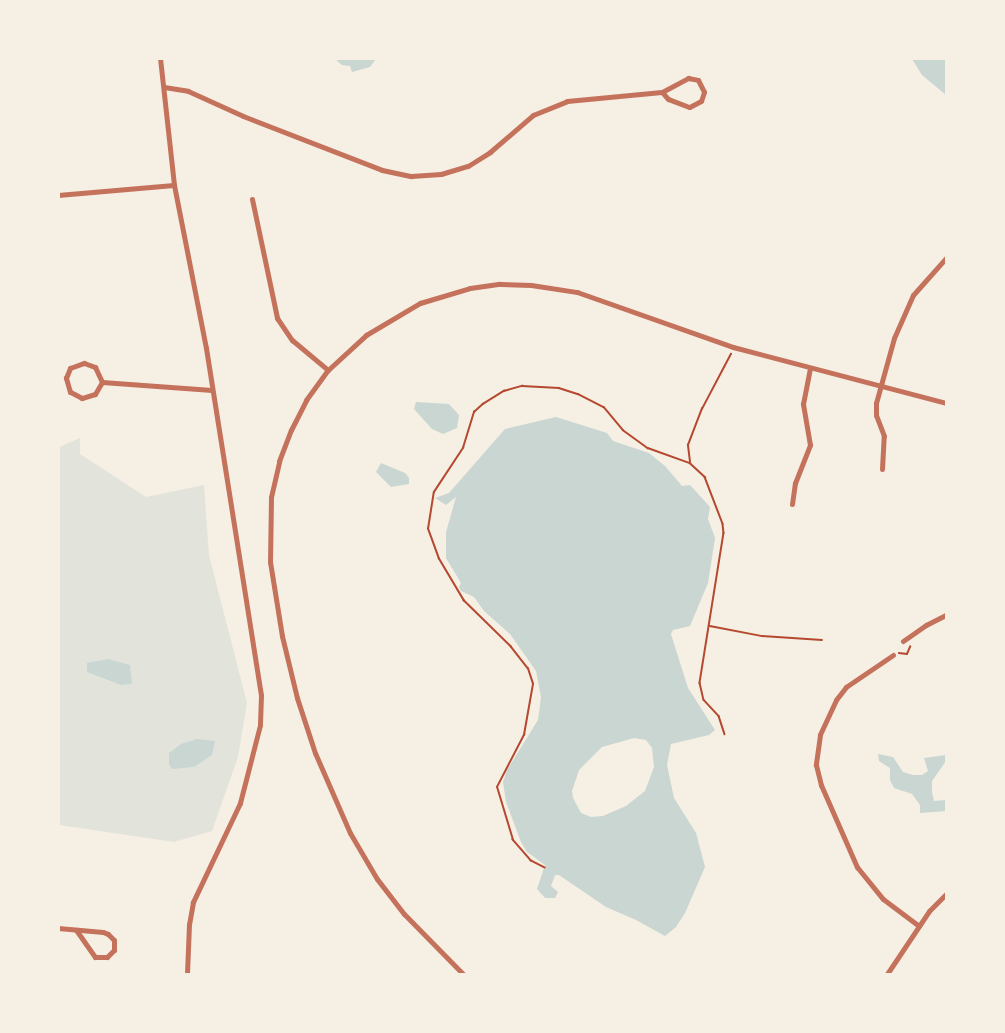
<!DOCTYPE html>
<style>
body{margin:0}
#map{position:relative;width:1005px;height:1033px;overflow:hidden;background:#f6efe4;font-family:"Golos Text",sans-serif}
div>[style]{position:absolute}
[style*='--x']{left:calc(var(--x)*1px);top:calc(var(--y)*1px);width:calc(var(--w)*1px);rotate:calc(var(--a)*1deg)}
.green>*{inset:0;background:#e2e4dc}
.water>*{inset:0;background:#c9d6d2}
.path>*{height:1.5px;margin:-0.75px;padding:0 0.75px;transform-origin:0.75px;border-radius:0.75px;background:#b5482f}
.minor>*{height:5px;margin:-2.5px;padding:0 2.5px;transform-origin:2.5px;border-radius:2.5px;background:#c5725c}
span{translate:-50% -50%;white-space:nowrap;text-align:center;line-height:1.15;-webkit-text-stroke:4.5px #f6efe4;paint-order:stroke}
.frame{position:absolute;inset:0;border:60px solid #f6efe4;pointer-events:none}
</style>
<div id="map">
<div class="green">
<div style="clip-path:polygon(80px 438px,80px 454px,146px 497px,204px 485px,209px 555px,247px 703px,238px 757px,212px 831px,174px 842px,59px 825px,59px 447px)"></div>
</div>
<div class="water">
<div style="clip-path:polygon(335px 59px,376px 59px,370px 67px,352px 72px,350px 66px,342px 65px)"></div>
<div style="clip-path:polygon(912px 59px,946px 59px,946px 95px,922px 75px)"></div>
<div style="clip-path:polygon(416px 402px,449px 404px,459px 415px,457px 428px,443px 434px,432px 429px,414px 409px)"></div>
<div style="clip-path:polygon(evenodd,556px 417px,607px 433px,613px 441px,649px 453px,665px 466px,682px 486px,690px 485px,710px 507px,708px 519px,715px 538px,708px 583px,690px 626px,673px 630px,671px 634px,688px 688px,715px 730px,709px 735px,671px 744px,667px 765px,674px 798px,696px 833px,705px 867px,685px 913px,676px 927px,665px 936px,636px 920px,606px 907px,559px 875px,555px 875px,551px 886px,558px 892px,555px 898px,545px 898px,537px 889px,545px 865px,527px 852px,521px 842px,506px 802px,503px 782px,507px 770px,538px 720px,541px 697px,536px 671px,510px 634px,484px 611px,474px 597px,461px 591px,459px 587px,461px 583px,446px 558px,446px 532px,456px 497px,446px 505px,435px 498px,449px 493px,505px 429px,556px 417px,634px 738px,646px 740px,652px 748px,654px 767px,645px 791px,626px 806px,603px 816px,591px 817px,581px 813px,573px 798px,572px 791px,579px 770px,602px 747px,634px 738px)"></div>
<div style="clip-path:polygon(381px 463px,405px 473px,409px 478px,409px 484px,391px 487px,376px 472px)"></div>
<div style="clip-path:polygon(108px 659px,130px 665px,132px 684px,121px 685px,87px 672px,87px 663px)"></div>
<div style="clip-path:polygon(197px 739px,215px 741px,212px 755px,194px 767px,172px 769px,169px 764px,169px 753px,181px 744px)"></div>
<div style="clip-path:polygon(878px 754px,893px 757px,903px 772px,913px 775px,922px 775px,928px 771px,924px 758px,946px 755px,946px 761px,932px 781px,932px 792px,934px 801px,946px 800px,946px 811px,920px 813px,920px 805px,912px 794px,894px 788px,890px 780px,890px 768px,879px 761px)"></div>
</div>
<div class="path">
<div style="--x:690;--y:462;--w:17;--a:-97"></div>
<div style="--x:688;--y:445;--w:39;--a:-69"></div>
<div style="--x:702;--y:409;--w:62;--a:-62.2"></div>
<div style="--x:710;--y:626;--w:53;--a:10.9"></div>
<div style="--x:762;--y:636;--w:60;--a:3.8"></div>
<div style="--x:899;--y:653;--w:8;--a:7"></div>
<div style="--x:907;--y:654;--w:8;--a:-67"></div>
<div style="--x:545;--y:868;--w:16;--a:-153"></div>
<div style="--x:531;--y:861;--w:28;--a:-131"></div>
<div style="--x:513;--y:840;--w:55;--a:-106.8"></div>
<div style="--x:497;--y:787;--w:59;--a:-62.6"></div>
<div style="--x:524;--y:735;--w:52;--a:-80"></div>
<div style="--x:533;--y:684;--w:16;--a:-108"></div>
<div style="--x:528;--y:669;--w:28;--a:-128"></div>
<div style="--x:511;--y:647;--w:66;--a:-135.6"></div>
<div style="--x:464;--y:601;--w:49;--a:-120.8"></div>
<div style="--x:439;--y:559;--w:32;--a:-110"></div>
<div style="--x:428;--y:529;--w:37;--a:-81"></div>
<div style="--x:434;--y:492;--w:53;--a:-56.6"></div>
<div style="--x:463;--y:448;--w:38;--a:-73"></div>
<div style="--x:474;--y:412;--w:12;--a:-42"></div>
<div style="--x:483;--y:404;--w:25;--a:-32"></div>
<div style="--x:504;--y:391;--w:19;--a:-16"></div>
<div style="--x:522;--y:386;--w:37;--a:3"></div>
<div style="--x:559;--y:388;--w:20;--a:18"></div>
<div style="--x:578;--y:394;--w:29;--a:27"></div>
<div style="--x:604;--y:407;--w:30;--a:50"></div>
<div style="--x:623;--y:430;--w:31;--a:36"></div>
<div style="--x:648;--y:448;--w:45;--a:19.7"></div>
<div style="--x:690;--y:463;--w:21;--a:43"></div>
<div style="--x:705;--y:477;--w:50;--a:69"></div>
<div style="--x:723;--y:524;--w:9;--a:84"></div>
<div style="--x:724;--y:533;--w:152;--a:99.1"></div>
<div style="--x:700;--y:683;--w:17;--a:77"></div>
<div style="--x:704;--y:700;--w:22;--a:47"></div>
<div style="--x:719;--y:716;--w:19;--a:72"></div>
</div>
<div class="minor">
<div style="--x:160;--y:58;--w:128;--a:83.7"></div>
<div style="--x:174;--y:185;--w:166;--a:78.9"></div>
<div style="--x:206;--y:348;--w:351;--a:81"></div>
<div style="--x:261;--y:695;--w:30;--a:92"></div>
<div style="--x:260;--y:725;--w:81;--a:104.4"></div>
<div style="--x:240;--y:803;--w:110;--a:115.4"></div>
<div style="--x:193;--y:902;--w:22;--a:100"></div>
<div style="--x:189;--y:924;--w:50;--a:92.3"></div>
<div style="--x:164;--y:87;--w:24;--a:9"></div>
<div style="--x:188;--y:91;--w:60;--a:24.4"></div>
<div style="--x:243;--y:116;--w:149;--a:21.2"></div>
<div style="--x:382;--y:170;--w:30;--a:12"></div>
<div style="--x:411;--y:176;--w:30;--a:-4"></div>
<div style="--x:441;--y:174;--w:28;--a:-17"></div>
<div style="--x:468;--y:166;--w:26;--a:-32"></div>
<div style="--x:490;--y:152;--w:57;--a:-40.7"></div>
<div style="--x:533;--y:115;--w:37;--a:-22"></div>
<div style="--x:567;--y:101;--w:95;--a:-5.4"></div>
<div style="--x:662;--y:92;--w:30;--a:-28"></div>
<div style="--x:688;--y:78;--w:10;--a:11"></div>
<div style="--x:698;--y:80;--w:13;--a:63"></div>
<div style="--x:704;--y:92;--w:9;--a:108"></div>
<div style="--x:701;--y:101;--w:13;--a:153"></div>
<div style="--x:689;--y:107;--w:22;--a:-159"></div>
<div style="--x:668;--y:99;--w:9;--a:-131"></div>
<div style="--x:58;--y:195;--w:116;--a:-4.9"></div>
<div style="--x:252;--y:199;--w:122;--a:78.1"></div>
<div style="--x:277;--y:318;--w:27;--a:56"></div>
<div style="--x:292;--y:340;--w:47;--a:39.8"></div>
<div style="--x:102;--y:382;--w:14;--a:120"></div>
<div style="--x:95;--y:394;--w:14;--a:163"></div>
<div style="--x:82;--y:398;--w:13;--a:-153"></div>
<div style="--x:70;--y:392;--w:15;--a:-106"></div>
<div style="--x:66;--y:378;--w:11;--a:-68"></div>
<div style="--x:70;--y:368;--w:15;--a:-20"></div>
<div style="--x:84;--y:363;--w:12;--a:20"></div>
<div style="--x:95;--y:367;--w:17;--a:65"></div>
<div style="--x:102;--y:382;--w:110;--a:4.2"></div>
<div style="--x:882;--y:469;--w:33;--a:-87"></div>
<div style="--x:884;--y:436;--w:22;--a:-111"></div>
<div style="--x:876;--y:415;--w:12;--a:-90"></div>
<div style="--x:876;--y:403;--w:67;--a:-74.5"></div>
<div style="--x:894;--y:338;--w:47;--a:-66.2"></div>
<div style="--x:913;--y:295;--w:50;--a:-48.3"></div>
<div style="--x:792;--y:504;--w:21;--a:-82"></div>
<div style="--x:795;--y:483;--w:41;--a:-68.5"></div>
<div style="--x:810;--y:445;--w:42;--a:-99.7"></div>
<div style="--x:803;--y:404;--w:36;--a:-79"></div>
<div style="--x:903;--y:641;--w:28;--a:-35"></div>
<div style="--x:926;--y:625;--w:22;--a:-27"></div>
<div style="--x:893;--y:655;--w:57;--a:145.8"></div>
<div style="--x:846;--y:687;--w:16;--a:128"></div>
<div style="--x:836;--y:700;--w:38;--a:115"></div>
<div style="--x:820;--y:735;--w:30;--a:98"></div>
<div style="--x:816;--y:765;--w:21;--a:76"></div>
<div style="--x:821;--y:785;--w:90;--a:66.3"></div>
<div style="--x:857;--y:867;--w:41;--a:50.9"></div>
<div style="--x:883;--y:899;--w:45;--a:36.9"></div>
<div style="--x:58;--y:928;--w:45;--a:5.1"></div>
<div style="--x:103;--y:932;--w:5;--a:22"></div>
<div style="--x:108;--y:934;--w:8;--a:45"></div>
<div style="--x:114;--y:940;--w:10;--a:90"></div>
<div style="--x:114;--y:950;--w:10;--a:135"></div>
<div style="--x:107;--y:957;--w:12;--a:180"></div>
<div style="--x:95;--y:957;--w:33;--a:-125"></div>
<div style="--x:463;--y:974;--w:84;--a:-134.5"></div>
<div style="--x:404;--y:914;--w:44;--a:-127.6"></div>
<div style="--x:377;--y:879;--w:53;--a:-120.4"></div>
<div style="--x:350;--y:833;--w:87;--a:-113.6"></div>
<div style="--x:315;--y:753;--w:58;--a:-108.1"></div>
<div style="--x:297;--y:698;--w:64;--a:-103.6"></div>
<div style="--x:282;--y:636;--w:75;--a:-99.2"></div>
<div style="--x:270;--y:562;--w:65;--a:-89.1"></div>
<div style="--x:271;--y:497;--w:37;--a:-77"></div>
<div style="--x:279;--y:461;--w:33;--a:-69"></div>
<div style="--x:291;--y:430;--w:34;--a:-63"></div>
<div style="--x:306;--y:400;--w:37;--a:-54"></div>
<div style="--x:328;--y:370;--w:52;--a:-42.6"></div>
<div style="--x:366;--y:335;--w:63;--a:-30.7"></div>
<div style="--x:420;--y:303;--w:52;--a:-16.7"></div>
<div style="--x:470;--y:288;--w:30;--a:-8"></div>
<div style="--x:500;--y:284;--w:31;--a:2"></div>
<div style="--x:531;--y:285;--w:47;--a:8.7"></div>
<div style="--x:577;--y:292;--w:165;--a:19.4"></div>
<div style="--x:733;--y:347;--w:220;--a:14.7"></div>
<div style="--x:887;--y:974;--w:76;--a:-56.3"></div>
<div style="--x:929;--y:911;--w:24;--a:-45"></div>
</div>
<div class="frame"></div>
</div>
